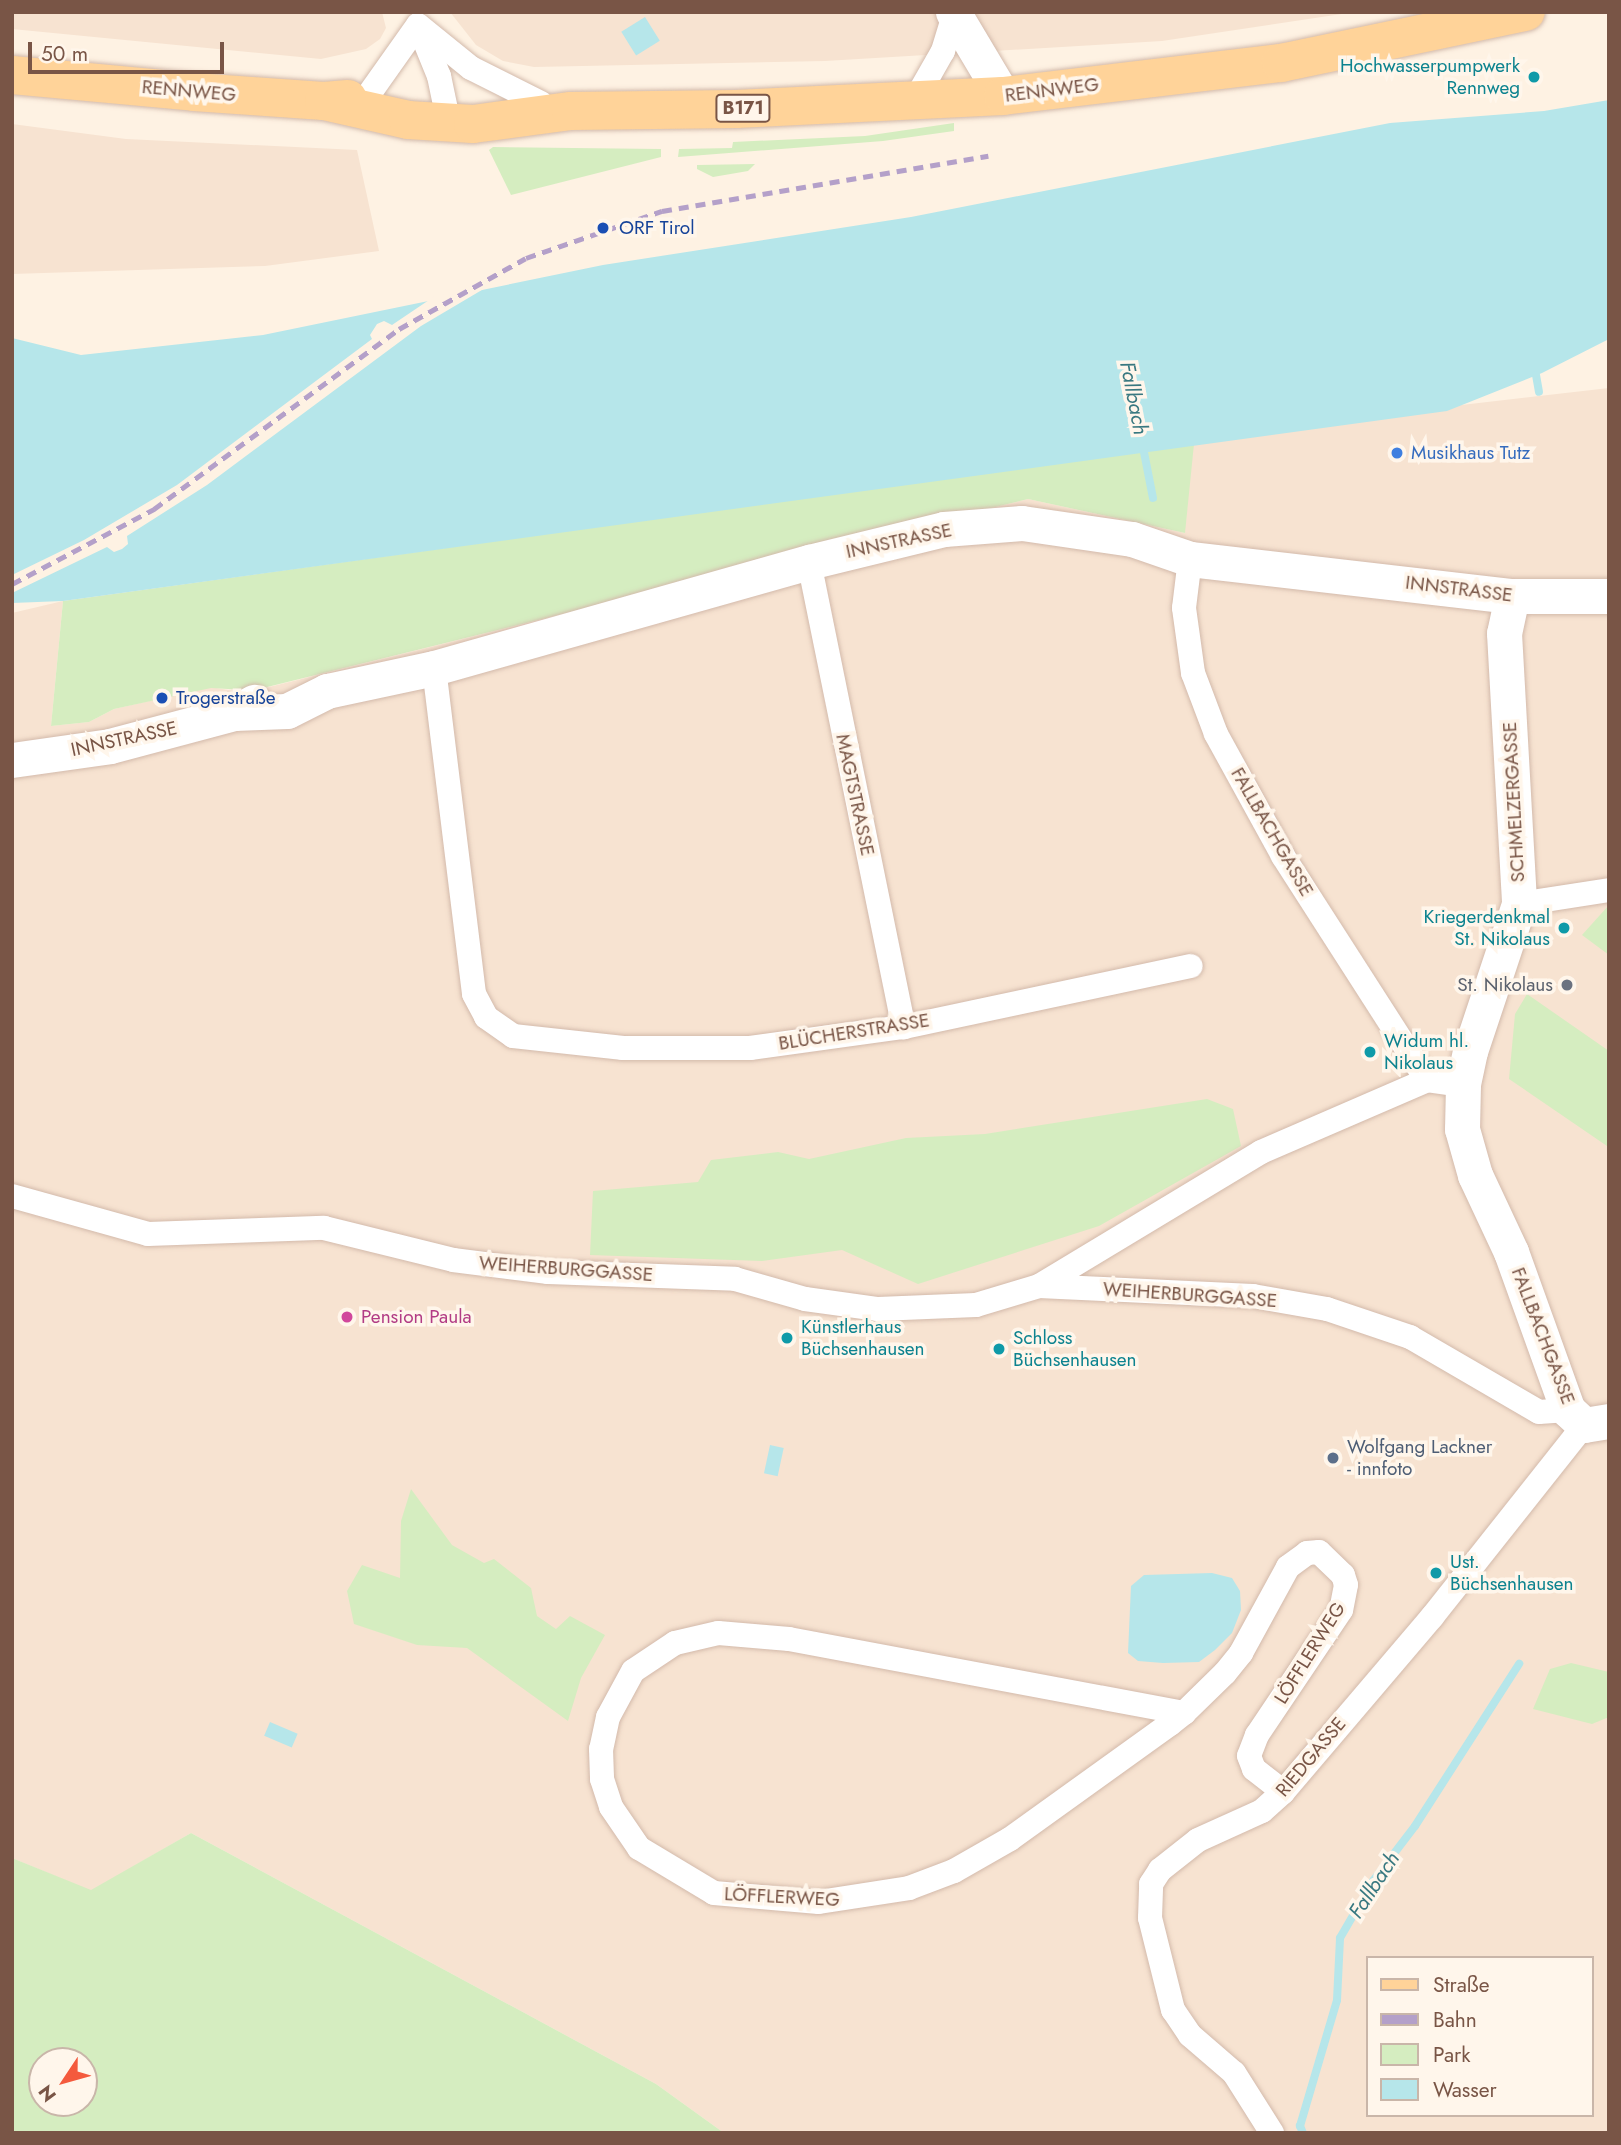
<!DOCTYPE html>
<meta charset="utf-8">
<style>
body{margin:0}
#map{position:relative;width:1621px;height:2145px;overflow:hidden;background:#fef2e3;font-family:Jost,sans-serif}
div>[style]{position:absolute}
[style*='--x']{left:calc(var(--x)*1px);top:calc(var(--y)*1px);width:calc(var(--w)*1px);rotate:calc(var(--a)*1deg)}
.residential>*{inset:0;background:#f7e3d1}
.green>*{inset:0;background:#d5edc0}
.water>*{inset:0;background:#b6e6ea;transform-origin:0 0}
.pier>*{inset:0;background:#fef2e3}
.stream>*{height:8px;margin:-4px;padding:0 4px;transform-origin:4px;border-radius:4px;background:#b6e6ea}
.roads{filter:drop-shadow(0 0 2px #d3baab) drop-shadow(0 0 2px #d3baab)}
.street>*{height:24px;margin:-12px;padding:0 12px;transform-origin:12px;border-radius:12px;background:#fff}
.secondary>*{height:35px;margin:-17.5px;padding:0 17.5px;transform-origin:17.5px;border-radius:17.5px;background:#fff}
.primary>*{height:38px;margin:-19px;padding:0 19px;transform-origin:19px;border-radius:19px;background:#ffd399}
.rail>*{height:5px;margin-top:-2.5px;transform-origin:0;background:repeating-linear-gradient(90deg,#b4a0c9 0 10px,transparent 0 17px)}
.dots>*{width:19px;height:19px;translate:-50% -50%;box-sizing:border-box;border:4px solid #fff6eb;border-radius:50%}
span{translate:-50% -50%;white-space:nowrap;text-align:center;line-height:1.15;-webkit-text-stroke:7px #fff6eb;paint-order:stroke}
.shield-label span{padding:2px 5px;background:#fff6eb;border:2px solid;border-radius:5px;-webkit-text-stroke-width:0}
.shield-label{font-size:18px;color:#795546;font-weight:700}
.culture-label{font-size:19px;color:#0d838f}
.right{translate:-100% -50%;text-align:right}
.left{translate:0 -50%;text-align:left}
.street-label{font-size:19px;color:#795546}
.transit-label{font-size:19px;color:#164399}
.shop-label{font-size:19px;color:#366cbe}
.worship-label{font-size:19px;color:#5b616d}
.hotel-label{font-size:19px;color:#b23c85}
.service-label{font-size:19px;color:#4e5e75}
.water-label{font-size:21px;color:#387880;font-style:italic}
.frame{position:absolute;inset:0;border:14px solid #795546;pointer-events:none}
.legend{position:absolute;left:1366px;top:1956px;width:228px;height:161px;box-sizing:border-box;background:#fff6eb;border:2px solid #c9b6a9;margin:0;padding:9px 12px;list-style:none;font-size:21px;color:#795546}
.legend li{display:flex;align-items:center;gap:14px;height:35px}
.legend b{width:35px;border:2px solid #c9b6a9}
.north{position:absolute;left:28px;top:2047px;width:70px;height:70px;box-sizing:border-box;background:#fff6eb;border:2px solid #c9b6a9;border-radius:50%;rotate:234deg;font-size:19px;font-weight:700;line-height:28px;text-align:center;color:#795546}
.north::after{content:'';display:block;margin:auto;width:24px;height:32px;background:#f45a3d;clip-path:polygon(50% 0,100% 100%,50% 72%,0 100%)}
.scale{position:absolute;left:28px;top:42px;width:196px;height:32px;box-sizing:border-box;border:4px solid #795546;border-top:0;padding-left:9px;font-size:21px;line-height:24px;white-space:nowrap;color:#795546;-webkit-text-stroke:5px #fff6eb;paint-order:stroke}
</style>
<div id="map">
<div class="residential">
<div style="clip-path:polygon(12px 12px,382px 12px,386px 28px,380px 39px,366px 49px,321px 59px,12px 29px)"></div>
<div style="clip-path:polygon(450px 12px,1355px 12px,1162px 41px,825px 61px,534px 67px,503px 61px,476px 45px)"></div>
<div style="clip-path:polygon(12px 124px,126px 139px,357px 150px,379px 251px,265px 266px,12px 274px)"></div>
<div style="clip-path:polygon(evenodd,1609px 388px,1609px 2133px,724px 2133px,656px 2084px,191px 1833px,91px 1891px,12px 1858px,12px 613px,63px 601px,51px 726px,89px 722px,114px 709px,211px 687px,245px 693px,1028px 499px,1185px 533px,1177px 438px,1609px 388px,1367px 1958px,1591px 1958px,1591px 2115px,1367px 2115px,1367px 1958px)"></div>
</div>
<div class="green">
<div style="clip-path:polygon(954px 123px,954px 131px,883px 141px,678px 157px,679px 149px,732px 148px,733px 142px,865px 136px)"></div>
<div style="clip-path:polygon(493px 147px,661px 149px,661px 157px,511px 195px,489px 150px)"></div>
<div style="clip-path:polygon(755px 164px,748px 171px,713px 177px,697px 169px,697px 165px)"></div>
<div style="clip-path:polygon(1194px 444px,1185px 533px,1028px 499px,243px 693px,245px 690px,211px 688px,114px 709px,89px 722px,51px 726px,63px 601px)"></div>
<div style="clip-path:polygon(1609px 905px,1609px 955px,1582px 935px)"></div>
<div style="clip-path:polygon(1527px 994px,1609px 1051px,1609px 1176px,1607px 1146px,1509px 1079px,1515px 1014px)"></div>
<div style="clip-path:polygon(1207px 1099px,1233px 1109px,1241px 1146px,1099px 1226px,918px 1284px,842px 1250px,762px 1261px,590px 1255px,593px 1191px,698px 1182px,711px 1160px,778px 1152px,809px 1159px,906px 1138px,985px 1134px)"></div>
<div style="clip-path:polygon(411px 1489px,452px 1545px,484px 1563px,494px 1559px,531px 1588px,537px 1616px,556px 1629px,570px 1616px,605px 1635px,581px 1678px,568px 1721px,467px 1648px,417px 1645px,354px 1624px,347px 1591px,362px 1565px,400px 1578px,401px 1521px)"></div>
<div style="clip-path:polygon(1571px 1663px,1609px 1672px,1609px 1717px,1592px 1724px,1533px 1709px,1550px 1669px)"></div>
<div style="clip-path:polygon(evenodd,191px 1833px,656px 2084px,724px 2133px,12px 2133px,12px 1858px,91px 1890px,191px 1833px,42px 2061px,84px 2061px,84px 2103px,42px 2103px,42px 2061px)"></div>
</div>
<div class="water">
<div style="left:645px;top:17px;width:28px;height:28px;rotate:58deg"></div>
<div style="clip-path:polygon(1609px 100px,1609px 339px,1542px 373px,1447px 411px,63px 601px,12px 603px,12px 338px,81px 355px,263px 335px,603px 265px,911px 217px,1390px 123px,1544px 111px)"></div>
<div style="left:770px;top:1445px;width:14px;height:29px;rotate:12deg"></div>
<div style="clip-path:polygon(1212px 1573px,1232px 1578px,1240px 1591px,1241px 1610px,1232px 1633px,1215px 1650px,1199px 1662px,1163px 1663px,1138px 1661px,1128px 1653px,1131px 1586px,1144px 1575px)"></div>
<div style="left:270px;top:1722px;width:30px;height:15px;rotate:23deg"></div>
</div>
<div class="pier">
<div style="clip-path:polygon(492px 284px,421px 326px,207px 485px,127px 536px,128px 544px,122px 549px,114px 552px,107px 547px,12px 593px,12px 575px,84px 540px,177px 485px,372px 339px,370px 335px,377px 324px,384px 321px,392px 325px,435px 296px)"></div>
</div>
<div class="stream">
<div style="--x:1536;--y:375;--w:17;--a:80"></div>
<div style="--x:1142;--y:442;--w:57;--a:78.9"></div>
<div style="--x:1303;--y:2133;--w:8;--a:-113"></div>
<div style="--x:1300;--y:2126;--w:131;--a:-73.6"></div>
<div style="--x:1337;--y:2000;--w:62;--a:-87.2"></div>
<div style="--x:1340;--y:1938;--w:66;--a:-59.9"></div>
<div style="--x:1373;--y:1881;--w:69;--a:-52.6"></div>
<div style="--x:1415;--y:1826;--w:193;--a:-57.3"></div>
</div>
<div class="roads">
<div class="street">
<div style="--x:418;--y:25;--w:68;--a:39.1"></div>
<div style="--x:471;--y:68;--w:78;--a:26.6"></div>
<div style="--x:421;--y:32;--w:48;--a:67.8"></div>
<div style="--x:439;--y:76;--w:49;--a:78.2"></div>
<div style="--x:367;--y:97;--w:88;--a:-54.7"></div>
<div style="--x:915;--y:100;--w:56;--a:-60.3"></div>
<div style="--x:943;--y:51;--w:39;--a:-73"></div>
<div style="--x:1190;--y:559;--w:49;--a:97"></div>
<div style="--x:1184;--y:608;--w:66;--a:82.1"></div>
<div style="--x:1193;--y:673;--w:65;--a:69.3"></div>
<div style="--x:1216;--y:734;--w:139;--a:61.2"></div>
<div style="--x:1283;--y:856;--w:266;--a:57.3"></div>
<div style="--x:809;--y:562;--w:475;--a:78.5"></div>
<div style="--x:434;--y:668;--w:328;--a:83"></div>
<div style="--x:474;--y:994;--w:26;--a:62"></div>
<div style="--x:486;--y:1017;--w:33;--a:35"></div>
<div style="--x:513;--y:1036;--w:111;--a:6.2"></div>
<div style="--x:623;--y:1048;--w:127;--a:0"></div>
<div style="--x:750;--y:1048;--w:155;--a:-7.8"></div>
<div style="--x:904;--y:1027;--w:293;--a:-12"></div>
<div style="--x:1519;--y:904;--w:91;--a:-8.8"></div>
<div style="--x:12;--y:1196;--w:141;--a:15.6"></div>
<div style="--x:148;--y:1234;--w:176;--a:-2"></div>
<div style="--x:324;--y:1228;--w:133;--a:13.9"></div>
<div style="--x:453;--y:1260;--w:96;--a:7.2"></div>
<div style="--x:548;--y:1272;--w:187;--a:2.1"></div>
<div style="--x:735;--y:1279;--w:73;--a:15.9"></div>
<div style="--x:805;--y:1299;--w:74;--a:7.8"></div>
<div style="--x:878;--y:1309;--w:98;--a:-2.3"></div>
<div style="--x:976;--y:1305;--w:66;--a:-16.8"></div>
<div style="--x:1039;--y:1286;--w:259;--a:-31.1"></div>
<div style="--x:1261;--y:1152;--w:181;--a:-23.4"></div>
<div style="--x:1427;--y:1080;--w:36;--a:8"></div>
<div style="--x:1039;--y:1286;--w:214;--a:2.7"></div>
<div style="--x:1253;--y:1296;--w:75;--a:10"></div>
<div style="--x:1327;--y:1309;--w:88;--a:18.6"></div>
<div style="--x:1410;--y:1337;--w:149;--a:30.2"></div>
<div style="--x:1539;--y:1412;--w:29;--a:-4"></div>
<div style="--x:1184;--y:1713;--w:402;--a:-169.4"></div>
<div style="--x:789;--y:1639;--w:71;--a:-175.2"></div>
<div style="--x:718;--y:1633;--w:44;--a:166.9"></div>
<div style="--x:675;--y:1643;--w:50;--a:146.3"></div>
<div style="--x:633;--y:1671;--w:52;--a:118.5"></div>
<div style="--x:608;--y:1717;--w:33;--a:102"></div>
<div style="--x:601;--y:1749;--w:30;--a:88"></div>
<div style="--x:602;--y:1779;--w:29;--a:72"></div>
<div style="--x:611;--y:1807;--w:50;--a:55.7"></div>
<div style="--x:639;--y:1848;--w:87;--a:31"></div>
<div style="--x:714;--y:1893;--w:105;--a:4.9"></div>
<div style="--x:819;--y:1902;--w:91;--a:-8.8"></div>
<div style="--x:909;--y:1888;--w:48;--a:-20.7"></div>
<div style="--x:954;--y:1871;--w:64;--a:-29.7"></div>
<div style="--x:1010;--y:1839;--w:197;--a:-35.7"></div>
<div style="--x:1170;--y:1724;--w:18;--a:-38"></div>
<div style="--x:1184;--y:1713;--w:57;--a:-44.3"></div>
<div style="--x:1225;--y:1673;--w:26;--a:-51"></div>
<div style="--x:1241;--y:1653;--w:98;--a:-61.3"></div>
<div style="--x:1288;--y:1567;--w:24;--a:-36"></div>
<div style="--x:1307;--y:1553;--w:12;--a:-5"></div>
<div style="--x:1319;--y:1552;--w:33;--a:44"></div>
<div style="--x:1343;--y:1575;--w:10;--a:73"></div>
<div style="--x:1346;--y:1585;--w:25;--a:101"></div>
<div style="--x:1341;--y:1610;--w:151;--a:123.9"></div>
<div style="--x:1257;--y:1735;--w:22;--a:111"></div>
<div style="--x:1249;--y:1756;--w:14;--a:69"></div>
<div style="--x:1254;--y:1769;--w:37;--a:38"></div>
<div style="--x:1272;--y:2133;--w:71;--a:-122.3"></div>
<div style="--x:1234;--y:2073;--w:58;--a:-139.2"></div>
<div style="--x:1190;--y:2035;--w:30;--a:-124"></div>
<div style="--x:1173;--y:2010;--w:95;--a:-104"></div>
<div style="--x:1150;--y:1918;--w:34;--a:-88"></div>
<div style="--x:1151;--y:1884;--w:17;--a:-57"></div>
<div style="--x:1160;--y:1870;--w:48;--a:-38.3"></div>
<div style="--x:1198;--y:1840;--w:70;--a:-24.4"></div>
<div style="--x:1262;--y:1811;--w:28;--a:-42"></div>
<div style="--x:1283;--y:1792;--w:230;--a:-49.6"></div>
<div style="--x:1432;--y:1617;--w:245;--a:-51.6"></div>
</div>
<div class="secondary">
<div style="--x:953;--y:12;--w:98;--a:59.2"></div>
<div style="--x:1512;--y:596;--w:38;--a:102"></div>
<div style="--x:1504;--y:633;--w:271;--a:86.8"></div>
<div style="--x:1519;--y:904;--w:155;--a:108.4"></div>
<div style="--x:1470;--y:1051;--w:35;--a:102"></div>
<div style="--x:1463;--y:1085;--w:44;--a:91.3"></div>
<div style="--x:1462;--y:1129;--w:48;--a:74.2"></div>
<div style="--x:1475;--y:1175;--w:85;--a:64.9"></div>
<div style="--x:1511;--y:1252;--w:168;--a:70.2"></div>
<div style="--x:1568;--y:1410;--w:22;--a:43"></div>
<div style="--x:1584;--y:1425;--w:25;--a:-9"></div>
<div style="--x:234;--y:713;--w:53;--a:-2.2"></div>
<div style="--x:287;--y:711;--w:45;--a:-26.6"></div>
<div style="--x:327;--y:691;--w:109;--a:-12.1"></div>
<div style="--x:434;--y:668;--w:390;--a:-15.8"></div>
<div style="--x:809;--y:562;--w:139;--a:-13.7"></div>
<div style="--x:944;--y:529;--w:78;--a:-4.4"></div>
<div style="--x:1022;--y:523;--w:111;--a:8.3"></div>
<div style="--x:1132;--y:539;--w:61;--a:19"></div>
<div style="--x:1190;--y:559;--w:324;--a:6.6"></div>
<div style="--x:1512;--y:596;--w:97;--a:0"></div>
<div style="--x:12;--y:760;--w:99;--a:-8.1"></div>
<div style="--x:110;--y:746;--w:128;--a:-14.9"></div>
<div style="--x:234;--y:713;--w:23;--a:-29"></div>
</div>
<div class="primary">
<div style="--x:12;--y:75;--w:183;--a:5.3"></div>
<div style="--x:194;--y:92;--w:130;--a:4"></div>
<div style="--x:324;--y:101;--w:24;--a:-5"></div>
<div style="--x:324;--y:101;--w:86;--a:12.7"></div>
<div style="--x:408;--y:120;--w:65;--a:3.5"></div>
<div style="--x:473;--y:124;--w:99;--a:-7.6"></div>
<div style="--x:571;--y:111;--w:165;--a:-0.7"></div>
<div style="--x:736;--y:109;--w:267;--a:-2.8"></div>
<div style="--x:1003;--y:96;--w:280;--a:-6.8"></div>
<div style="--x:1281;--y:63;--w:250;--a:-11.8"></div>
</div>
</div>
<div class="rail">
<div style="--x:12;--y:584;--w:161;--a:-27.8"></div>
<div style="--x:154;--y:509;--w:304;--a:-36.3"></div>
<div style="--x:399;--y:329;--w:145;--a:-29.2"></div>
<div style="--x:526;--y:258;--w:144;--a:-19.1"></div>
<div style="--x:662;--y:211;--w:331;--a:-9.6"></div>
</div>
<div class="dots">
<div style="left:1534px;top:77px;background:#0f9aa8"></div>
<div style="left:603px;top:228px;background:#1a4fb4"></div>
<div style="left:1397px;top:453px;background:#3f7fe0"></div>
<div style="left:162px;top:698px;background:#1a4fb4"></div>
<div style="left:1564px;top:928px;background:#0f9aa8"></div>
<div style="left:1567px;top:985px;background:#6b7280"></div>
<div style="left:1370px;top:1052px;background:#0f9aa8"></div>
<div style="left:347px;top:1317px;background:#d1479c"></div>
<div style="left:787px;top:1338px;background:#0f9aa8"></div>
<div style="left:999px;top:1349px;background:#0f9aa8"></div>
<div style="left:1333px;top:1458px;background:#5c6f8a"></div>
<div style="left:1436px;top:1573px;background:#0f9aa8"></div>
</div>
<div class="shield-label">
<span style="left:743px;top:108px">B171</span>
</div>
<div class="culture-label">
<span class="right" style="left:1520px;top:77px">Hochwasserpumpwerk<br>Rennweg</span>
<span class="right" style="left:1550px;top:928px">Kriegerdenkmal<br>St. Nikolaus</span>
<span class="left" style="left:1384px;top:1052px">Widum hl.<br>Nikolaus</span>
<span class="left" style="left:801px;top:1338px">Künstlerhaus<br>Büchsenhausen</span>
<span class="left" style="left:1013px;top:1349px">Schloss<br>Büchsenhausen</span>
<span class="left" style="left:1450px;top:1573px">Ust.<br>Büchsenhausen</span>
</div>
<div class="street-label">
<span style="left:1052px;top:90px;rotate:-7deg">RENNWEG</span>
<span style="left:189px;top:91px;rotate:5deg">RENNWEG</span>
<span style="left:899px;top:541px;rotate:-12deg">INNSTRASSE</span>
<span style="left:1459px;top:589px;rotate:7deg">INNSTRASSE</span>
<span style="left:124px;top:739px;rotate:-12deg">INNSTRASSE</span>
<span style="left:855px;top:795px;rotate:78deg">MAGTSTRASSE</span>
<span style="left:1514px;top:802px;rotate:-93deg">SCHMELZERGASSE</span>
<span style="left:1272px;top:832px;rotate:60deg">FALLBACHGASSE</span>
<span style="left:854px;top:1032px;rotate:-9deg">BLÜCHERSTRASSE</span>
<span style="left:566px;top:1269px;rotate:4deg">WEIHERBURGGASSE</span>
<span style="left:1190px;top:1295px;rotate:4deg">WEIHERBURGGASSE</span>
<span style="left:1543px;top:1336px;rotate:69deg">FALLBACHGASSE</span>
<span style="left:1310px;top:1653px;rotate:-58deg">LÖFFLERWEG</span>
<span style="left:1311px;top:1757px;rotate:-50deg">RIEDGASSE</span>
<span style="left:782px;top:1897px;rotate:3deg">LÖFFLERWEG</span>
</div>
<div class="transit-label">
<span class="left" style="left:619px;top:228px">ORF Tirol</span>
<span class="left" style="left:176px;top:698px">Trogerstraße</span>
</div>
<div class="shop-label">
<span class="left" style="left:1411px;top:453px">Musikhaus Tutz</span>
</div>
<div class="worship-label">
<span class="right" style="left:1553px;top:985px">St. Nikolaus</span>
</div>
<div class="hotel-label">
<span class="left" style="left:361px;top:1317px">Pension Paula</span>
</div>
<div class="service-label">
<span class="left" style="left:1347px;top:1458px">Wolfgang Lackner<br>- innfoto</span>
</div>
<div class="water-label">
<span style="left:1134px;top:398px;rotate:79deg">Fallbach</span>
<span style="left:1374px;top:1885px;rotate:-57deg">Fallbach</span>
</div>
<div class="frame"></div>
<ul class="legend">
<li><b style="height:9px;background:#ffd399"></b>Straße</li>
<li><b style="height:9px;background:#b4a0c9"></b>Bahn</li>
<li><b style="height:19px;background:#d5edc0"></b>Park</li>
<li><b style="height:19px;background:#b6e6ea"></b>Wasser</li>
</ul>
<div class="north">N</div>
<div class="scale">50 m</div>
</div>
